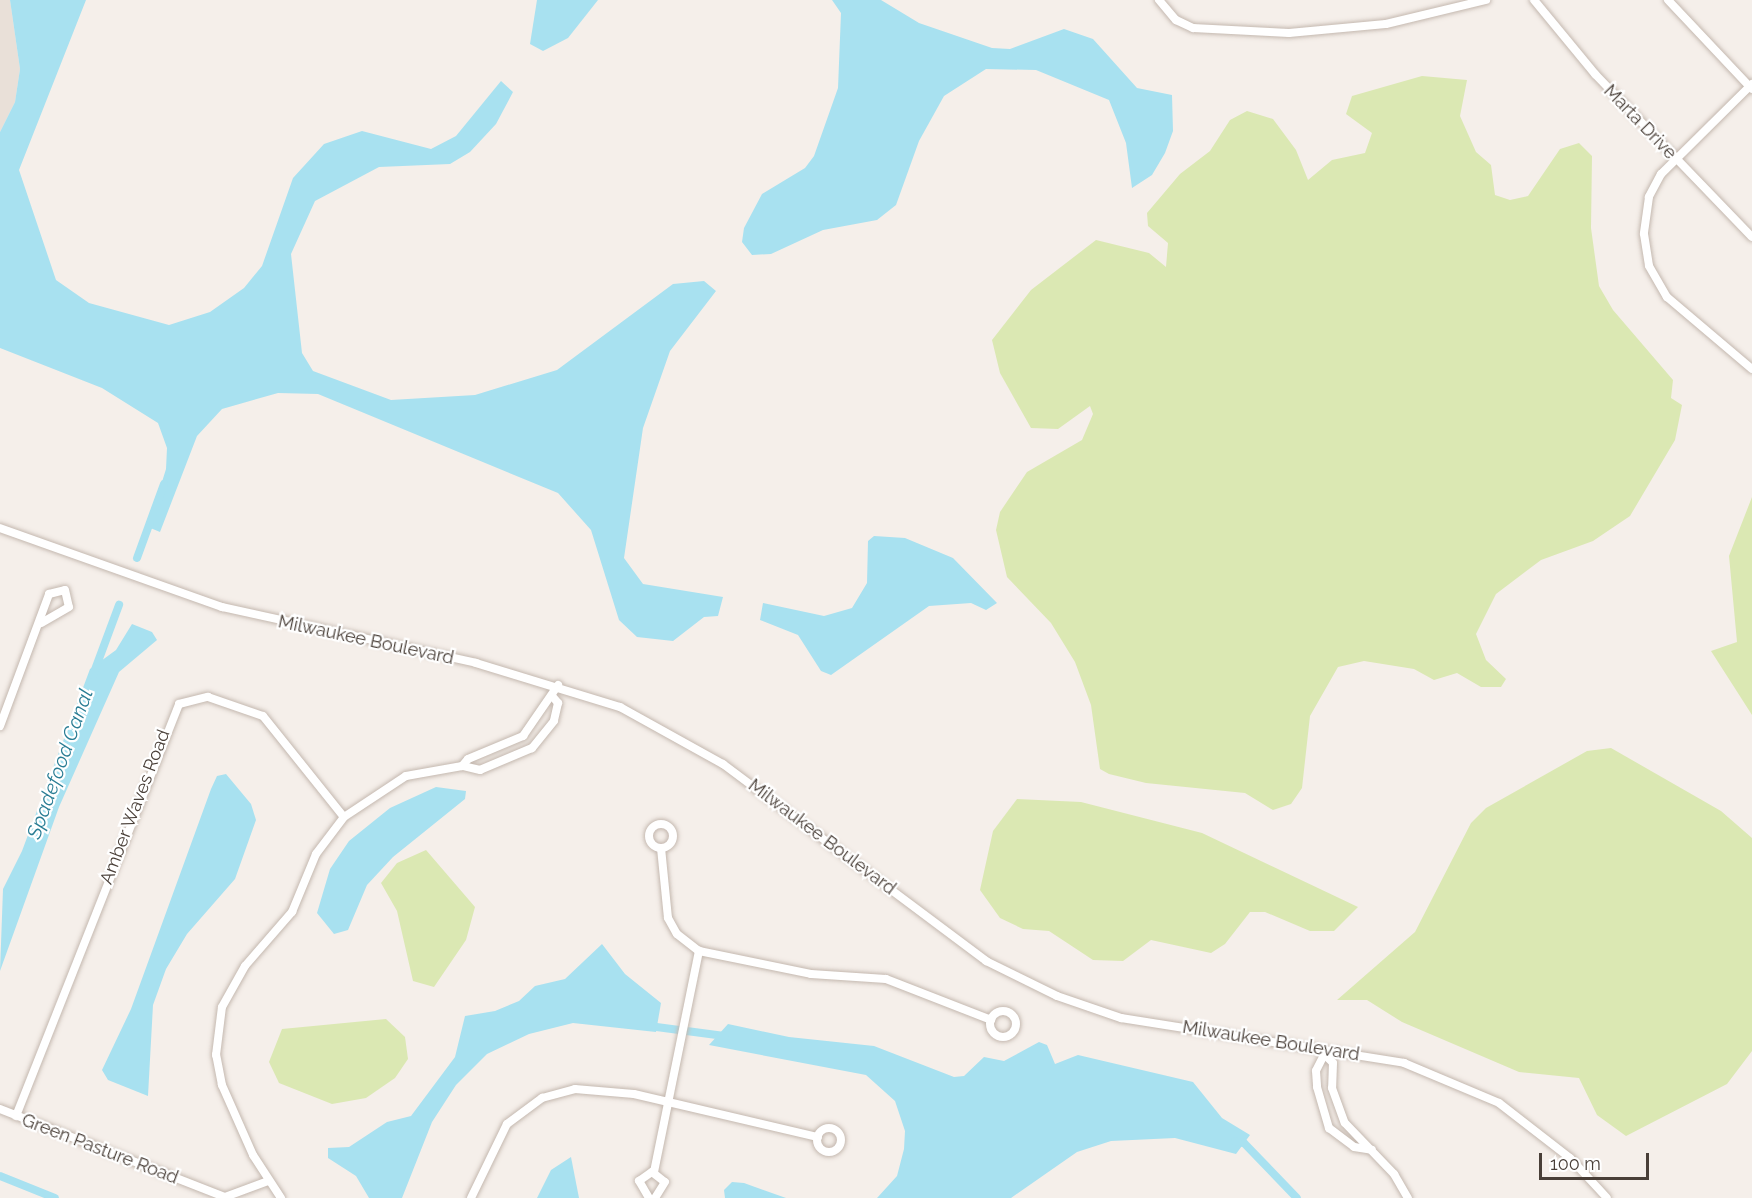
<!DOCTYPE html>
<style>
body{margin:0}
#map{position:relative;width:1752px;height:1198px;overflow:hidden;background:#f5efea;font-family:Raleway,sans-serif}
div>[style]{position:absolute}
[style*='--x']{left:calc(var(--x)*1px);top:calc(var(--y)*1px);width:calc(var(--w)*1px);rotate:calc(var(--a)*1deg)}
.residential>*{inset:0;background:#e9e0d8}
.green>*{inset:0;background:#dbe8b3}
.water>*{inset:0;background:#a8e1f0}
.canal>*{height:8px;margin:-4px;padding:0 4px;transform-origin:4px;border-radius:4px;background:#a8e1f0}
.roads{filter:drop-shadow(0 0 2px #c4b8af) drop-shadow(0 0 2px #c4b8af)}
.minor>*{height:8px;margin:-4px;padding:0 4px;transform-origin:4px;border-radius:4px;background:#fff}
.minor>.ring{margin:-4px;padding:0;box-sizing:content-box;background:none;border:8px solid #fff;border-radius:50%}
span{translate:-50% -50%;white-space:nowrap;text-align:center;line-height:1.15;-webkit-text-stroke:4.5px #fff;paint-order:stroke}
.street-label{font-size:18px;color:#493f38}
.water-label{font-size:20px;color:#2a7d94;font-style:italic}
.scale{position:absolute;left:1539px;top:1153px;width:110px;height:27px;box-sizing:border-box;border:3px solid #493f38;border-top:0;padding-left:8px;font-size:18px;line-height:21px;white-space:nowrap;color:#493f38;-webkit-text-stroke:4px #fff;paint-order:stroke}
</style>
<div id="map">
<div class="residential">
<div style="clip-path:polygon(0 0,10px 0,20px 69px,15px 102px,0 132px)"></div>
</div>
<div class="green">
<div style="clip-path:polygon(1422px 76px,1467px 80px,1460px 116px,1476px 152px,1491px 165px,1495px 195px,1510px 200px,1528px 196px,1560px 149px,1579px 143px,1592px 156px,1591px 228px,1599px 286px,1613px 310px,1673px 380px,1671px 398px,1682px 405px,1675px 440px,1630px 516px,1593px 541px,1541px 560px,1496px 594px,1476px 634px,1486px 660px,1506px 679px,1501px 687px,1481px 687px,1457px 673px,1434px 680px,1414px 669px,1364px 661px,1338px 667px,1310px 716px,1302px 788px,1291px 804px,1273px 810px,1245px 793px,1146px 783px,1109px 774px,1100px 769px,1091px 705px,1075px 662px,1051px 623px,1007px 577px,996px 530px,1000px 512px,1027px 472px,1082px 440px,1093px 414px,1090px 406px,1058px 429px,1031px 428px,1000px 373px,992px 340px,1031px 290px,1096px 240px,1149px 253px,1166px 267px,1168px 243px,1148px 226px,1147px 213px,1180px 174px,1210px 151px,1230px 120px,1247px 111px,1273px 119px,1296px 150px,1308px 180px,1332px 160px,1365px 153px,1372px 133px,1346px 114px,1352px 96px)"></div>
<div style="clip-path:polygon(1752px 497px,1752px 715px,1711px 651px,1737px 642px,1729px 556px)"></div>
<div style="clip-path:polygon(1611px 748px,1721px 811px,1752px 838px,1752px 1051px,1727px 1084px,1626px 1136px,1597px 1115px,1579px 1078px,1519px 1072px,1402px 1022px,1367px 1000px,1337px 1000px,1415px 932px,1471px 823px,1486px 808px,1587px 751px)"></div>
<div style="clip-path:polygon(1017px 799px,1081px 802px,1202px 833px,1358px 907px,1334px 931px,1310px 931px,1265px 912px,1250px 912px,1225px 944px,1211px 953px,1151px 940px,1123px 961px,1093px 960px,1049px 931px,1023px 929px,1000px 918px,980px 890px,993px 831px)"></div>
<div style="clip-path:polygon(426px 850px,475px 907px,466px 940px,434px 987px,413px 981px,397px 911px,381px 883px,397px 863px)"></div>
<div style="clip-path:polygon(386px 1019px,405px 1037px,408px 1059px,395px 1078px,366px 1098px,332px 1104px,279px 1083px,269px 1062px,282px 1029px)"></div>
</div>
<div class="water">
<div style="clip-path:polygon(10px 0,86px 0,19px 170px,56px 280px,89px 303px,169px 325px,210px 312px,244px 288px,262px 266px,293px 178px,324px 144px,362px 131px,431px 149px,456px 136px,501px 81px,513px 92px,496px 124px,470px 152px,450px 164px,379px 167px,315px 201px,291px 254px,302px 353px,313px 371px,391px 400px,475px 395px,557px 370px,673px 284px,704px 281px,716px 291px,670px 351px,643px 428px,624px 558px,643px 584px,723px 597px,718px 616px,704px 617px,673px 641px,637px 637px,619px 620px,591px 530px,558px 493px,318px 394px,278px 393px,222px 409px,197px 436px,160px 532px,148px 527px,166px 469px,167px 448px,158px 423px,102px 388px,0 348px,0 132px,15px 102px,20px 69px)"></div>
<div style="clip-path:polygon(537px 0,598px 0,568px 38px,543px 51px,530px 44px)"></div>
<div style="clip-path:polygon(832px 0,881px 0,919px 23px,992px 48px,1010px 49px,1064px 29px,1093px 39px,1137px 88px,1172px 95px,1173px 131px,1165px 153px,1152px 175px,1132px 188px,1126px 143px,1109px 100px,1036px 70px,986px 69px,944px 96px,919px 141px,896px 205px,877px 220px,823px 230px,771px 254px,752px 255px,742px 242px,744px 228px,762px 194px,805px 168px,814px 156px,838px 88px,841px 13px)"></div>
<div style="clip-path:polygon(874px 536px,905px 538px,953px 558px,997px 603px,986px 610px,971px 603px,929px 606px,831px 675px,821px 671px,798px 635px,760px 620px,763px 603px,824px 616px,852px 608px,867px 583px,868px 541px)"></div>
<div style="clip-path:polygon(132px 624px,152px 632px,157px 640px,119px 672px,59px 807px,0 971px,3px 889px,22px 851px,90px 669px,116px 650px)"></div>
<div style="clip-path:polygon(226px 774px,251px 804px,256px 820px,235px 879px,187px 934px,166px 969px,153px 1005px,148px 1096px,108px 1080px,102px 1070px,131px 1009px,211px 789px,217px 776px)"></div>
<div style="clip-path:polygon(436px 787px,466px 791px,465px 799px,393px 857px,367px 885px,348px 930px,334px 934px,317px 913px,330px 869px,349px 841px,390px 808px)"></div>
<div style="clip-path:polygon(602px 944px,625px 974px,661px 1003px,656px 1032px,573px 1023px,529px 1034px,487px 1054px,456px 1085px,432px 1122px,402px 1198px,369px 1198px,356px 1176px,328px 1158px,328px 1148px,349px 1147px,387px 1122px,411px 1116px,455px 1057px,465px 1016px,495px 1011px,519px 1001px,535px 986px,565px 979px)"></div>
<div style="clip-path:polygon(728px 1024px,789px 1037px,874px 1046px,954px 1077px,964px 1076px,984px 1057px,1004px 1061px,1039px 1042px,1047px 1045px,1055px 1064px,1078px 1055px,1193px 1082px,1222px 1118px,1250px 1135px,1236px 1154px,1175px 1138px,1111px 1141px,1077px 1152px,1011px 1198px,877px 1198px,897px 1176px,904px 1149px,905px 1131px,895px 1101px,866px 1075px,709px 1045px)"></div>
<div style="clip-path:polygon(571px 1157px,579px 1198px,537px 1198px,551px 1170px)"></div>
<div style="clip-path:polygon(732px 1182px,744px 1183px,786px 1198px,725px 1198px,724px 1190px)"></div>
</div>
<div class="canal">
<div style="--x:137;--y:558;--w:79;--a:-70"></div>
<div style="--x:93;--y:675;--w:75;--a:-69.6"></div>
<div style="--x:649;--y:1026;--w:76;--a:7.6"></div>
<div style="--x:1235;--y:1141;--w:9;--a:13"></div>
<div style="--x:1244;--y:1143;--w:76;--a:46.1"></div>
<div style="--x:0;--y:1176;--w:59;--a:21.8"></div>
</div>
<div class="roads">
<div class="minor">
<div style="--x:1159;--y:0;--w:26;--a:50"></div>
<div style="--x:1176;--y:20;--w:19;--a:25"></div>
<div style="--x:1193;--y:28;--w:96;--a:3"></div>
<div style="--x:1289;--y:33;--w:97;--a:-5.3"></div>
<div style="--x:1386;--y:24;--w:103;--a:-13.5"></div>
<div style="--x:1534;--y:0;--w:96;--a:50.5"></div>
<div style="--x:1595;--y:74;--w:226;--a:46.1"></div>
<div style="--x:1668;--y:0;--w:122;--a:46.7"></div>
<div style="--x:1752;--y:84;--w:128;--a:135.3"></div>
<div style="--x:1661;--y:174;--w:26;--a:118"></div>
<div style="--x:1649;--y:197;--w:37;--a:98"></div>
<div style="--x:1644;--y:234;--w:32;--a:81"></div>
<div style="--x:1649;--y:266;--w:36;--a:60"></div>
<div style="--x:1667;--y:297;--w:111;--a:40.3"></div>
<div style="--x:0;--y:528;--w:236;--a:19.6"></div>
<div style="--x:222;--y:607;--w:260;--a:12.4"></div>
<div style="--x:476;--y:663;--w:151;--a:17"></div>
<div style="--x:620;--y:707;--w:118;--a:29"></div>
<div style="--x:723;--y:764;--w:329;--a:36.8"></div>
<div style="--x:986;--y:961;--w:79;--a:26.2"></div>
<div style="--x:1057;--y:996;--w:68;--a:19"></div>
<div style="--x:1121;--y:1018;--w:287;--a:9"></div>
<div style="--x:1404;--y:1063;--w:103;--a:22.8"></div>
<div style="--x:1499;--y:1103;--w:90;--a:37.8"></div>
<div style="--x:1570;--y:1158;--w:54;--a:47.2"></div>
<div style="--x:553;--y:697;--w:8;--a:50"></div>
<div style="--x:558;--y:703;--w:18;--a:103"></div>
<div style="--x:554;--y:721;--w:35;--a:129"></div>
<div style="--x:532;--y:748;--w:56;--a:157.1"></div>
<div style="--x:480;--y:770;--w:18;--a:-167"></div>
<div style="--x:462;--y:766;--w:9;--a:-49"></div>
<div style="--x:468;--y:759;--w:60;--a:-22.7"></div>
<div style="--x:523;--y:736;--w:62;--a:-55.5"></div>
<div style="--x:0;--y:726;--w:141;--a:-69.6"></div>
<div style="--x:49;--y:594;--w:16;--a:-14"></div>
<div style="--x:65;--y:590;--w:17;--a:77"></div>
<div style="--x:69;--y:607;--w:32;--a:150"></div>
<div class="ring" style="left:649px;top:824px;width:16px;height:16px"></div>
<div style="--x:661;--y:848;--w:70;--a:84.3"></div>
<div style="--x:668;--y:918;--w:18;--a:61"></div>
<div style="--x:677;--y:934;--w:28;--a:38"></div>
<div style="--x:699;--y:951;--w:114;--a:11.6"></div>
<div style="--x:811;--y:974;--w:75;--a:3.8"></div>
<div style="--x:886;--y:979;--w:113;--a:21.3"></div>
<div class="ring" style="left:990px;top:1011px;width:18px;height:18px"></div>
<div style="--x:1326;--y:1051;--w:22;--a:117"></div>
<div style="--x:1316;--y:1071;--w:16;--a:86"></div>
<div style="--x:1317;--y:1087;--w:43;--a:73.7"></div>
<div style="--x:1329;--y:1128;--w:31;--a:37"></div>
<div style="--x:1354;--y:1147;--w:18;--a:9"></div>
<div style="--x:1325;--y:1055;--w:11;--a:45"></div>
<div style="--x:1333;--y:1063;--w:25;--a:92"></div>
<div style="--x:1332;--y:1088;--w:37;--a:70"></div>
<div style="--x:1345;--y:1123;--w:71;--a:46.1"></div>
<div style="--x:1394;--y:1174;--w:28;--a:60"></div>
<div style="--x:0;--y:1109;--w:242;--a:21.4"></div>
<div style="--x:225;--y:1197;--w:46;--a:-20.4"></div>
<div style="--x:16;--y:1116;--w:443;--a:-68.4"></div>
<div style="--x:179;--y:704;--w:30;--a:-14"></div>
<div style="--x:208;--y:697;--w:58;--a:19.1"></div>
<div style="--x:263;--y:716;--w:129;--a:51.3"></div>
<div class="ring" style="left:817px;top:1128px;width:16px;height:16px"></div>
<div style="--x:654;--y:1172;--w:226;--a:-78.5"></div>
<div style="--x:281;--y:1198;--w:51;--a:-123.1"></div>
<div style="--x:253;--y:1155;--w:77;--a:-113.9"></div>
<div style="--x:222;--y:1085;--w:31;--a:-101"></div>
<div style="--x:216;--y:1055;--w:48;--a:-82.9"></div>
<div style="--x:222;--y:1007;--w:47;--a:-60.7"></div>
<div style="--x:245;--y:966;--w:72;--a:-49"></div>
<div style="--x:292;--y:912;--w:63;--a:-67.5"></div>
<div style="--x:316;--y:854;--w:46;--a:-52.9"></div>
<div style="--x:344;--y:817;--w:74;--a:-33.5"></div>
<div style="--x:406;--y:776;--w:57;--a:-10.1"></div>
<div style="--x:471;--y:1198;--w:82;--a:-64.1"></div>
<div style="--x:507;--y:1124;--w:44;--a:-36.6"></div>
<div style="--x:542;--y:1098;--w:34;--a:-15"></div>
<div style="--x:575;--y:1089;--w:59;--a:4.8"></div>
<div style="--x:634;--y:1094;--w:189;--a:13.2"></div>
<div style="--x:649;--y:1198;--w:20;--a:-120"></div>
<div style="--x:639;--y:1181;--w:16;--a:-35"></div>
<div style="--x:652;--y:1172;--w:16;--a:38"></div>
<div style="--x:665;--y:1182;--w:19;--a:122"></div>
</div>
</div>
<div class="street-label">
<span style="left:1640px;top:122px;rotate:46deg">Marta Drive</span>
<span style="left:366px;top:640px;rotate:12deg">Milwaukee Boulevard</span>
<span style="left:135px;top:807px;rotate:-69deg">Amber Waves Road</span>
<span style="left:822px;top:837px;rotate:37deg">Milwaukee Boulevard</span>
<span style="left:1271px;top:1041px;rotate:9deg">Milwaukee Boulevard</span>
<span style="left:100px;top:1149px;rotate:21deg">Green Pasture Road</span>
</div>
<div class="water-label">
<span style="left:60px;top:764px;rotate:-70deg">Spadefood Canal</span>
</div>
<div class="scale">100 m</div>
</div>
